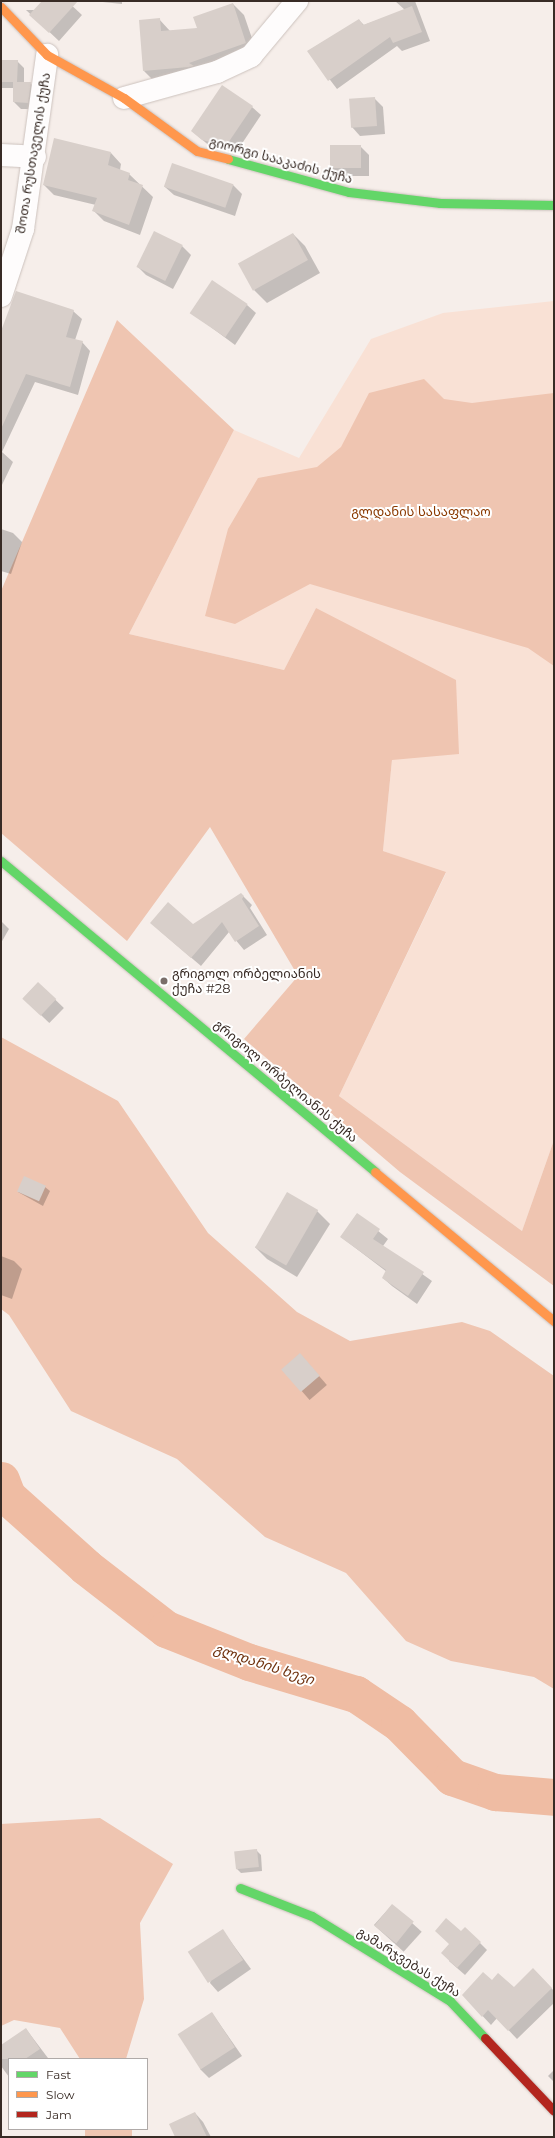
<!DOCTYPE html>
<meta charset="utf-8">
<style>
body{margin:0}
#map{position:relative;width:555px;height:2138px;overflow:hidden;background:#f6eeea;font-family:Montserrat,"Noto Sans Georgian",sans-serif}
div>[style]{position:absolute}
[style*='--x']{left:calc(var(--x)*1px);top:calc(var(--y)*1px);width:calc(var(--w)*1px);rotate:calc(var(--a)*1deg)}
.green>*{inset:0;background:#f9e1d5}
.forest>*{inset:0;background:#efc5b1;transform-origin:0 0}
.shadow>*{inset:0;background:#0003;transform-origin:0 0}
.river>*{height:37px;margin:-18.5px;padding:0 18.5px;transform-origin:18.5px;border-radius:18.5px;background:#efbca3}
.building>*{inset:0;background:#d8cfca;transform-origin:0 0}
.roads{filter:drop-shadow(0 0 1px #ccc2bd) drop-shadow(0 0 1px #ccc2bd)}
.street>*{height:22px;margin:-11px;padding:0 11px;transform-origin:11px;border-radius:11px;background:#fefcfc}
.fast>*{height:9px;margin:-4.5px;padding:0 4.5px;transform-origin:4.5px;border-radius:4.5px;background:#63d668}
.slow>*{height:9px;margin:-4.5px;padding:0 4.5px;transform-origin:4.5px;border-radius:4.5px;background:#ff974d}
.jam>*{height:9px;margin:-4.5px;padding:0 4.5px;transform-origin:4.5px;border-radius:4.5px;background:#b3261e}
.dots>*{width:11px;height:11px;translate:-50% -50%;box-sizing:border-box;border:2px solid #fff;border-radius:50%}
span{translate:-50% -50%;white-space:nowrap;text-align:center;line-height:1.15;-webkit-text-stroke:4px #fff;paint-order:stroke}
.street-label{font-size:13px;color:#382b25}
.park-label{font-size:13px;color:#8a3901}
.poi-label{font-size:13px;color:#382b25}
.left{translate:0 -50%;text-align:left}
.water-label{font-size:14px;color:#70320e;font-style:italic}
.frame{position:absolute;inset:0;border:2px solid #382b25;pointer-events:none}
.legend{position:absolute;left:8px;top:2058px;width:140px;height:72px;box-sizing:border-box;background:#fff;border:1px solid #afaaa8;margin:0;padding:5px 7px;list-style:none;font-size:12px;color:#382b25}
.legend li{display:flex;align-items:center;gap:8px;height:20px}
.legend b{width:20px;border:1px solid #afaaa8}
</style>
<div id="map">
<div class="green">
<div style="clip-path:polygon(554px 301px,554px 1140px,522px 1231px,339px 1096px,446px 873px,383px 851px,392px 760px,316px 608px,284px 670px,129px 634px,234px 430px,299px 458px,371px 339px,443px 313px)"></div>
</div>
<div class="forest">
<div style="clip-path:polygon(117px 320px,234px 430px,129px 634px,284px 670px,316px 608px,456px 680px,459px 754px,392px 760px,383px 851px,446px 872px,339px 1096px,522px 1231px,554px 1140px,554px 1286px,400px 1172px,244px 1039px,298px 976px,210px 827px,127px 941px,1px 833px,1px 591px)"></div>
<div style="clip-path:polygon(424px 379px,444px 399px,472px 403px,554px 393px,554px 666px,528px 648px,310px 584px,235px 624px,205px 616px,228px 529px,258px 478px,317px 467px,341px 447px,369px 393px)"></div>
<div style="clip-path:polygon(1px 1037px,118px 1101px,208px 1233px,297px 1312px,350px 1341px,462px 1322px,490px 1331px,554px 1376px,554px 1689px,534px 1677px,451px 1661px,406px 1641px,346px 1573px,265px 1537px,177px 1459px,71px 1411px,9px 1315px,1px 1309px)"></div>
<div style="clip-path:polygon(100px 1818px,173px 1864px,140px 1923px,144px 1999px,126px 2059px,80px 2059px,60px 2028px,14px 2020px,1px 2026px,1px 1824px)"></div>
<div style="left:85px;top:2129px;width:47px;height:8px"></div>
</div>
<div class="shadow">
<div style="clip-path:polygon(43px 1px,67px 1px,82px 15px,59px 41px,26px 10px,35px 10px)"></div>
<div style="clip-path:polygon(93px 1px,122px 1px,122px 4px)"></div>
<div style="clip-path:polygon(395px 1px,415px 1px,430px 41px,402px 51px,397px 46px,337px 89px,308px 51px,359px 20px,364px 25px,405px 10px)"></div>
<div style="clip-path:polygon(233px 4px,244px 15px,257px 53px,155px 82px,144px 71px,159px 19px,170px 31px,198px 29px)"></div>
<div style="clip-path:polygon(1px 61px,17px 61px,24px 68px,24px 83px,30px 83px,37px 90px,35px 109px,21px 109px,14px 102px,14px 88px,1px 88px)"></div>
<div style="clip-path:polygon(374px 98px,383px 107px,385px 134px,360px 136px,352px 127px)"></div>
<div style="clip-path:polygon(252px 107px,261px 115px,235px 154px,212px 148px,192px 131px)"></div>
<div style="clip-path:polygon(360px 146px,369px 155px,369px 176px,339px 176px,331px 167px)"></div>
<div style="clip-path:polygon(111px 153px,121px 164px,120px 170px,129px 174px,153px 197px,140px 235px,104px 221px,94px 211px,96px 205px,54px 195px,44px 185px)"></div>
<div style="clip-path:polygon(233px 185px,242px 194px,235px 216px,174px 195px,165px 187px)"></div>
<div style="clip-path:polygon(293px 234px,305px 246px,320px 273px,267px 303px,254px 290px)"></div>
<div style="clip-path:polygon(182px 246px,191px 255px,173px 289px,146px 275px,137px 266px)"></div>
<div style="clip-path:polygon(247px 305px,256px 313px,235px 345px,192px 313px)"></div>
<div style="clip-path:polygon(73px 311px,82px 319px,75px 340px,82px 342px,90px 351px,78px 395px,35px 382px,2px 452px,13px 462px,1px 487px,1px 333px)"></div>
<div style="clip-path:polygon(1px 529px,13px 533px,22px 542px,11px 574px,1px 571px)"></div>
<div style="clip-path:polygon(241px 894px,252px 905px,250px 908px,267px 935px,244px 950px,229px 932px,201px 966px,160px 931px,193px 925px)"></div>
<div style="clip-path:polygon(1px 921px,9px 929px,1px 943px)"></div>
<div style="left:38px;top:983px;width:36px;height:21px;rotate:44deg"></div>
<div style="clip-path:polygon(45px 1187px,50px 1191px,43px 1206px,18px 1192px)"></div>
<div style="clip-path:polygon(317px 1211px,330px 1224px,297px 1277px,267px 1259px,255px 1247px)"></div>
<div style="clip-path:polygon(357px 1214px,388px 1239px,383px 1246px,432px 1281px,417px 1304px,392px 1286px,383px 1278px,387px 1272px,341px 1237px)"></div>
<div style="clip-path:polygon(1px 1256px,14px 1261px,22px 1269px,12px 1299px,1px 1295px)"></div>
<div style="left:300px;top:1354px;width:41px;height:23px;rotate:49deg"></div>
<div style="clip-path:polygon(256px 1850px,261px 1855px,262px 1871px,241px 1873px,237px 1869px)"></div>
<div style="left:392px;top:1905px;width:40px;height:27px;rotate:42deg"></div>
<div style="clip-path:polygon(223px 1931px,251px 1969px,218px 1992px,210px 1983px)"></div>
<div style="clip-path:polygon(461px 1932px,480px 1943px,487px 1950px,465px 1975px,449px 1961px)"></div>
<div style="clip-path:polygon(533px 1969px,554px 1991px,554px 2003px,517px 2039px,497px 2018px,491px 2025px,463px 1995px,492px 1981px,514px 1988px)"></div>
<div style="clip-path:polygon(212px 2013px,242px 2056px,209px 2078px,200px 2069px)"></div>
<div style="clip-path:polygon(26px 2029px,48px 2058px,9px 2059px,9px 2077px,1px 2066px,1px 2046px)"></div>
<div style="clip-path:polygon(554px 2070px,554px 2082px,548px 2076px)"></div>
<div style="clip-path:polygon(195px 2113px,203px 2122px,211px 2137px,176px 2137px)"></div>
</div>
<div class="river">
<div style="--x:1;--y:1480;--w:17;--a:69"></div>
<div style="--x:7;--y:1496;--w:106;--a:41.9"></div>
<div style="--x:86;--y:1567;--w:101;--a:37.8"></div>
<div style="--x:166;--y:1629;--w:89;--a:21.7"></div>
<div style="--x:249;--y:1662;--w:112;--a:16.7"></div>
<div style="--x:356;--y:1694;--w:52;--a:34"></div>
<div style="--x:399;--y:1723;--w:76;--a:45.5"></div>
<div style="--x:452;--y:1777;--w:46;--a:19.2"></div>
<div style="--x:495;--y:1792;--w:59;--a:4.8"></div>
</div>
<div class="building">
<div style="clip-path:polygon(42px 1px,78px 1px,49px 33px,29px 15px)"></div>
<div style="clip-path:polygon(233px 3px,246px 43px,189px 63px,194px 66px,189px 67px,143px 71px,139px 20px,160px 18px,161px 31px,197px 28px,193px 17px)"></div>
<div style="clip-path:polygon(412px 6px,422px 32px,393px 43px,390px 37px,328px 81px,307px 51px,359px 19px,363px 25px)"></div>
<div style="clip-path:polygon(1px 60px,18px 60px,17px 82px,31px 82px,28px 103px,13px 102px,13px 82px,1px 82px)"></div>
<div style="clip-path:polygon(222px 85px,253px 106px,226px 146px,202px 140px,191px 131px)"></div>
<div style="left:375px;top:97px;width:29px;height:26px;rotate:86deg"></div>
<div style="clip-path:polygon(54px 138px,111px 152px,108px 165px,130px 173px,128px 180px,143px 185px,129px 225px,92px 211px,97px 198px,43px 185px)"></div>
<div style="left:330px;top:145px;width:31px;height:23px"></div>
<div style="left:172px;top:163px;width:65px;height:25px;rotate:19deg"></div>
<div style="left:154px;top:231px;width:32px;height:40px;rotate:26deg"></div>
<div style="left:293px;top:233px;width:31px;height:63px;rotate:61deg"></div>
<div style="left:212px;top:280px;width:43px;height:40px;rotate:34deg"></div>
<div style="clip-path:polygon(16px 291px,74px 310px,66px 337px,83px 341px,70px 387px,26px 374px,1px 429px,1px 331px)"></div>
<div style="clip-path:polygon(241px 893px,244px 896px,242px 899px,259px 926px,235px 942px,222px 922px,191px 958px,150px 923px,168px 902px,193px 924px)"></div>
<div style="left:38px;top:982px;width:25px;height:23px;rotate:43deg"></div>
<div style="left:24px;top:1176px;width:24px;height:17px;rotate:24deg"></div>
<div style="left:287px;top:1192px;width:36px;height:64px;rotate:30deg"></div>
<div style="clip-path:polygon(357px 1213px,380px 1229px,373px 1239px,424px 1272px,408px 1296px,382px 1278px,386px 1270px,340px 1237px)"></div>
<div style="left:300px;top:1353px;width:30px;height:25px;rotate:49deg"></div>
<div style="left:257px;top:1849px;width:18px;height:23px;rotate:84deg"></div>
<div style="left:392px;top:1904px;width:28px;height:28px;rotate:39deg"></div>
<div style="clip-path:polygon(446px 1918px,461px 1931px,465px 1927px,481px 1942px,457px 1968px,441px 1953px,449px 1944px,435px 1931px)"></div>
<div style="left:223px;top:1929px;width:37px;height:42px;rotate:57deg"></div>
<div style="clip-path:polygon(533px 1968px,552px 1988px,508px 2031px,488px 2010px,482px 2017px,462px 1995px,483px 1972px,492px 1980px,498px 1973px,514px 1987px)"></div>
<div style="left:212px;top:2012px;width:42px;height:41px;rotate:57deg"></div>
<div style="clip-path:polygon(26px 2028px,40px 2049px,25px 2059px,1px 2059px,1px 2045px)"></div>
<div style="clip-path:polygon(195px 2112px,207px 2137px,175px 2137px,169px 2124px)"></div>
</div>
<div class="roads">
<div class="street">
<div style="--x:124;--y:98;--w:97;--a:-15.6"></div>
<div style="--x:217;--y:72;--w:38;--a:-25"></div>
<div style="--x:251;--y:56;--w:72;--a:-50.1"></div>
<div style="--x:1;--y:155;--w:34;--a:3"></div>
<div style="--x:1;--y:296;--w:71;--a:-71.8"></div>
<div style="--x:23;--y:229;--w:176;--a:-82.1"></div>
</div>
<div class="fast">
<div style="--x:228;--y:159;--w:125;--a:15.3"></div>
<div style="--x:349;--y:192;--w:92;--a:6.9"></div>
<div style="--x:440;--y:203;--w:114;--a:1"></div>
<div style="--x:1;--y:861;--w:486;--a:39.7"></div>
<div style="--x:240;--y:1888;--w:77;--a:21.3"></div>
<div style="--x:312;--y:1916;--w:162;--a:31.6"></div>
<div style="--x:450;--y:2001;--w:51;--a:46.6"></div>
</div>
<div class="slow">
<div style="--x:1;--y:7;--w:66;--a:46.2"></div>
<div style="--x:47;--y:55;--w:88;--a:29.2"></div>
<div style="--x:124;--y:98;--w:90;--a:36"></div>
<div style="--x:197;--y:151;--w:32;--a:14"></div>
<div style="--x:375;--y:1172;--w:233;--a:39.8"></div>
</div>
<div class="jam">
<div style="--x:485;--y:2038;--w:100;--a:46.6"></div>
</div>
</div>
<div class="dots">
<div style="left:164px;top:981px;background:#7a6f6a"></div>
</div>
<div class="street-label">
<span style="left:33px;top:153px;rotate:-81deg">შოთა რუსთაველის ქუჩა</span>
<span style="left:281px;top:160px;rotate:15deg">გიორგი სააკაძის ქუჩა</span>
<span style="left:286px;top:1081px;rotate:40deg">გრიგოლ ორბელიანის ქუჩა</span>
<span style="left:409px;top:1962px;rotate:32deg">გამარჯვებას ქუჩა</span>
</div>
<div class="park-label">
<span style="left:421px;top:511px">გლდანის სასაფლაო</span>
</div>
<div class="poi-label">
<span class="left" style="left:172px;top:981px">გრიგოლ ორბელიანის<br>ქუჩა #28</span>
</div>
<div class="water-label">
<span style="left:264px;top:1664px;rotate:18deg">გლდანის ხევი</span>
</div>
<div class="frame"></div>
<ul class="legend">
<li><b style="height:5px;background:#63d668"></b>Fast</li>
<li><b style="height:5px;background:#ff974d"></b>Slow</li>
<li><b style="height:5px;background:#b3261e"></b>Jam</li>
</ul>
</div>
